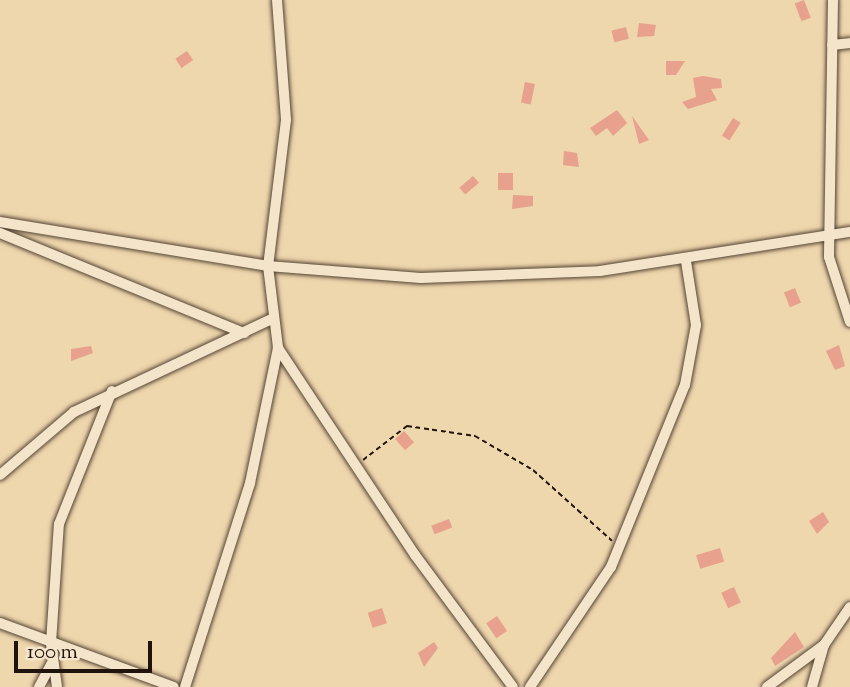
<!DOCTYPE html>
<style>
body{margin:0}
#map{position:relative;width:850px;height:687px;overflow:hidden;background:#eed6ad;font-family:"Sorts Mill Goudy",serif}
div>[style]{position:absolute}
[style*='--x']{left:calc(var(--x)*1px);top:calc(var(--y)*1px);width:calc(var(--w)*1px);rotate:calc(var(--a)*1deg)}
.building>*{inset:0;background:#e7a18d;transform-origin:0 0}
.path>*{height:2px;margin-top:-1px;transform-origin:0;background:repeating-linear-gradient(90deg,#20130b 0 5px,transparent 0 8.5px)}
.roads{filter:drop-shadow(0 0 2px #544434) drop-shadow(0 0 2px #544434)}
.minor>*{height:10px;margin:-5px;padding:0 5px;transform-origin:5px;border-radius:5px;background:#f4e4ca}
span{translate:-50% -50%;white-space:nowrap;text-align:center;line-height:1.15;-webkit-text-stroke:5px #f4e4ca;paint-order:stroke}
.scale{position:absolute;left:14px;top:641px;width:138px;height:32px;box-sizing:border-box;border:4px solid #20130b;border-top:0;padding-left:9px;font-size:21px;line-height:24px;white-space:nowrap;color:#20130b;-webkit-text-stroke:5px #f4e4ca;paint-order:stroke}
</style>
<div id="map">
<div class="building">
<div style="left:804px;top:0;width:19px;height:10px;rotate:69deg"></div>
<div style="clip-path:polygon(639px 23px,656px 25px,654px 36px,637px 37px)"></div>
<div style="left:626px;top:27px;width:12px;height:15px;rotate:76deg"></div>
<div style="left:187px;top:51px;width:11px;height:14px;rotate:56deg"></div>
<div style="clip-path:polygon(666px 61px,685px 61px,676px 75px,666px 75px)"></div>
<div style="clip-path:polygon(703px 76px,721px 79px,722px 88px,711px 89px,717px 100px,688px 109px,682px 102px,696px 97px,693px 78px)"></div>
<div style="left:525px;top:82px;width:10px;height:21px;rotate:11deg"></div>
<div style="clip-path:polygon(617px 110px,627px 123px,613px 136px,607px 128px,596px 136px,590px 128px)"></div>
<div style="clip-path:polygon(632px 116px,649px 140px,639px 144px)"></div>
<div style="left:733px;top:118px;width:9px;height:21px;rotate:32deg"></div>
<div style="clip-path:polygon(564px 151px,577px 153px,579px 167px,563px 165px)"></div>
<div style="left:498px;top:173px;width:15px;height:17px"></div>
<div style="left:473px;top:176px;width:9px;height:18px;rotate:49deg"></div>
<div style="clip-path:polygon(513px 195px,533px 196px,533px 206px,512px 209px)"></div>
<div style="left:795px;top:288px;width:16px;height:12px;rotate:68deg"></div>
<div style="clip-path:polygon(839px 345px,845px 366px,835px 370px,826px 351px)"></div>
<div style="clip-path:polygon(91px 346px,93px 353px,71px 361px,71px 349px)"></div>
<div style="left:404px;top:431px;width:15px;height:12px;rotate:48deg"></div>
<div style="clip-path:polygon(823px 512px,829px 522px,817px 534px,809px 521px)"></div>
<div style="left:449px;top:519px;width:9px;height:19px;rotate:69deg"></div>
<div style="left:720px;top:548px;width:14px;height:25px;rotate:73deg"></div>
<div style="left:734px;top:587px;width:17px;height:14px;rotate:66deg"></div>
<div style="left:382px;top:608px;width:16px;height:15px;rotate:72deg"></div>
<div style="left:497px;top:616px;width:18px;height:13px;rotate:56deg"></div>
<div style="clip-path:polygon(795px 632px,804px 647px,775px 666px,771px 658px)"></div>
<div style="clip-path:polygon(434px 642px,438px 648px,424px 667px,418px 653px)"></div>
</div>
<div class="path">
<div style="--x:363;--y:460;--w:56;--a:-37.7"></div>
<div style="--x:407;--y:426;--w:69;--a:8.4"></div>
<div style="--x:475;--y:436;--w:67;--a:30.4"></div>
<div style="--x:533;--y:470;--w:106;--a:41.9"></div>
</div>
<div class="roads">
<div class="minor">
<div style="--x:277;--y:0;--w:120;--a:85.7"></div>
<div style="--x:286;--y:120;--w:147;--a:97"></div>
<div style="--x:268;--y:266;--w:83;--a:83"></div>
<div style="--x:278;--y:348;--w:248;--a:56.5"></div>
<div style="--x:415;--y:555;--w:164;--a:53.4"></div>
<div style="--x:833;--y:0;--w:257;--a:90.9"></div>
<div style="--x:829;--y:257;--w:68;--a:72.1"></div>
<div style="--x:832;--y:45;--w:18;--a:-6"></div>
<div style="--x:0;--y:222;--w:272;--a:9.3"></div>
<div style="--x:268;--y:266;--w:153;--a:4.5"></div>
<div style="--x:421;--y:278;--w:179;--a:-2.2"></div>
<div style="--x:600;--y:271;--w:253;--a:-8.9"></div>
<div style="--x:0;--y:233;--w:264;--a:22.3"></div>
<div style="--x:0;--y:475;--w:97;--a:-40.4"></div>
<div style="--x:74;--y:412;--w:219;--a:-25.2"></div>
<div style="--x:0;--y:623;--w:185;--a:20.2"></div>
<div style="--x:39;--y:687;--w:30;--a:-62"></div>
<div style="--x:57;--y:687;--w:44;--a:-97.8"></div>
<div style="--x:51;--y:643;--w:119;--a:-86.2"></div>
<div style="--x:59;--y:524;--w:143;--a:-68.3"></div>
<div style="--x:185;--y:687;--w:214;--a:-72.3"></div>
<div style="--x:250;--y:483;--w:138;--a:-78.3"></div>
<div style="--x:530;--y:687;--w:145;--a:-56"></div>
<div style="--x:611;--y:567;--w:196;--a:-67.9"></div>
<div style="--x:685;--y:385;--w:61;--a:-79.6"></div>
<div style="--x:696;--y:325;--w:65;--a:-98.9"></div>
<div style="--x:767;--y:687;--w:71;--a:-36.4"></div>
<div style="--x:824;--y:645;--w:46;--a:-55.6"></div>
<div style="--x:812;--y:687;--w:44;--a:-74.1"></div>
</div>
</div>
<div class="scale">100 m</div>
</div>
